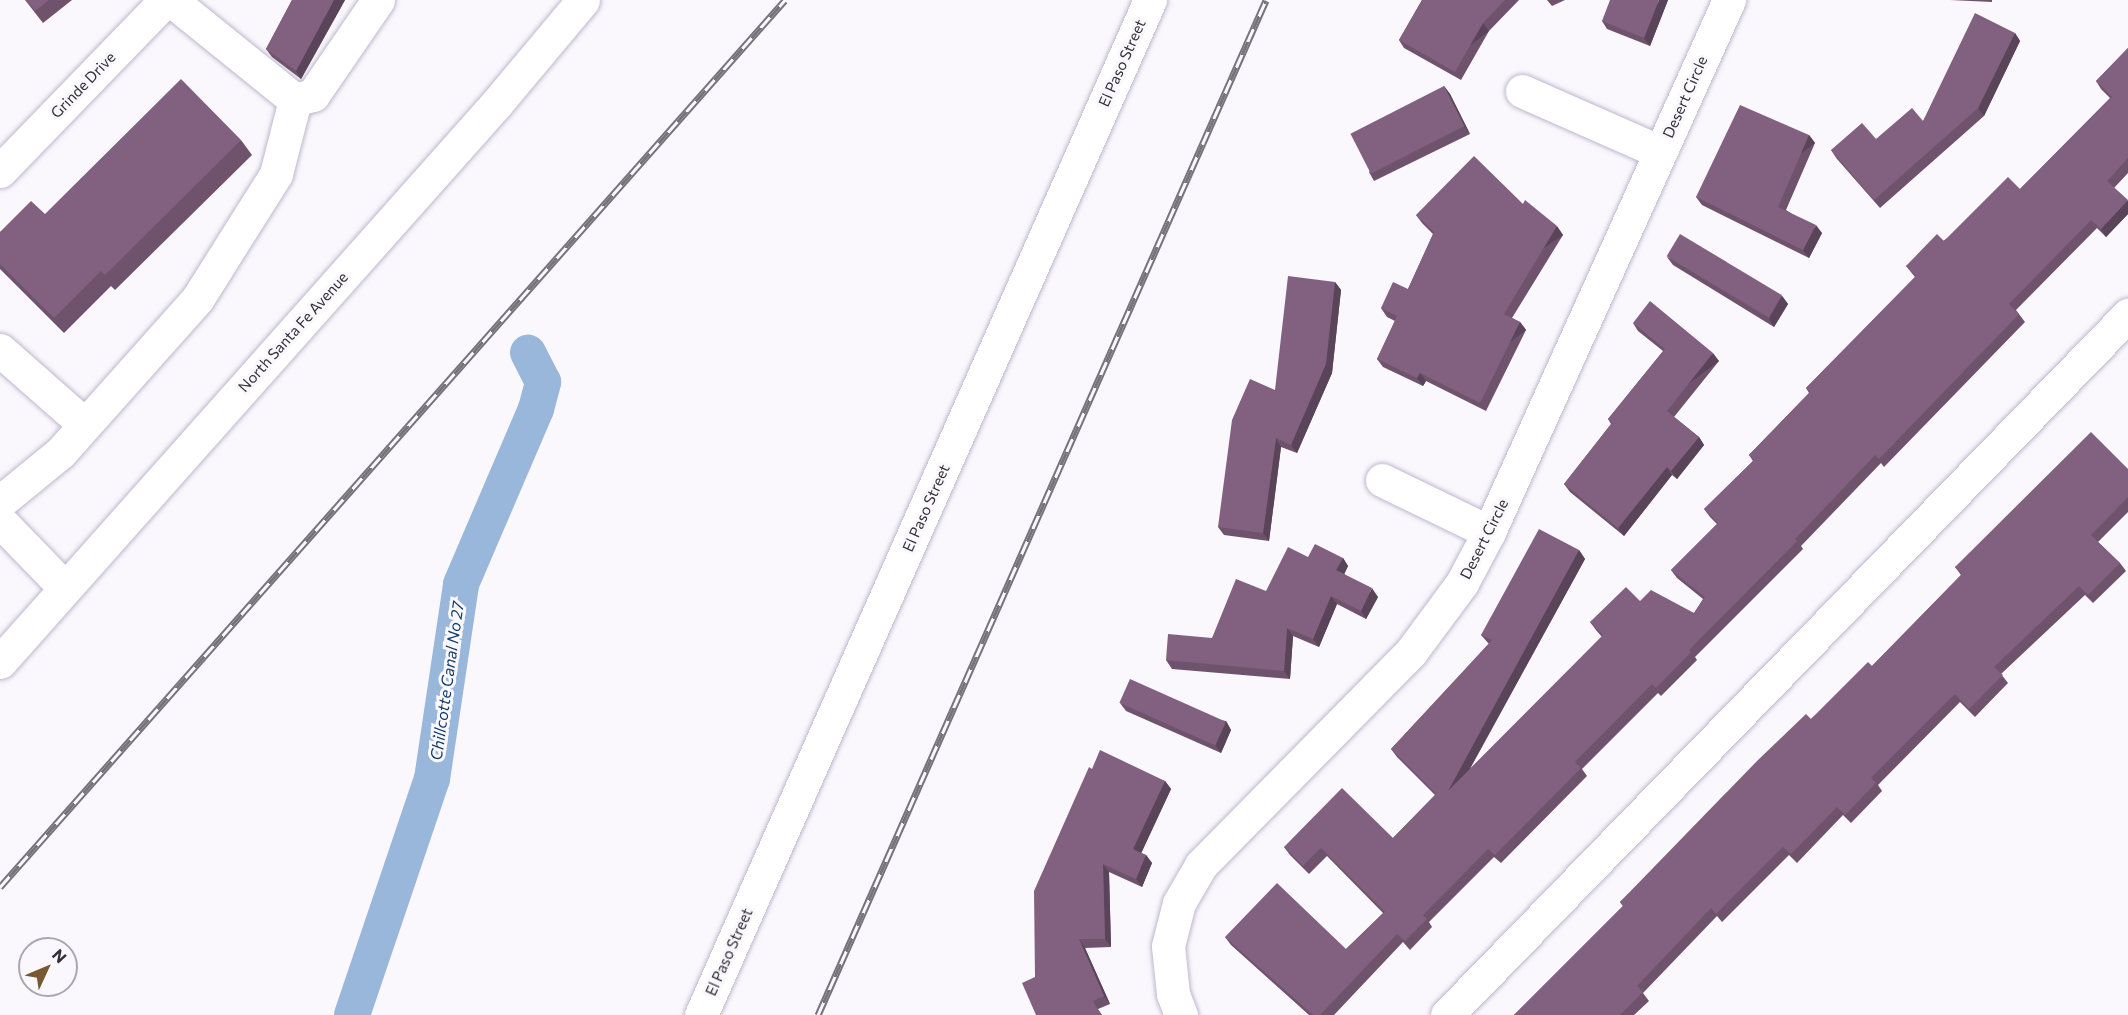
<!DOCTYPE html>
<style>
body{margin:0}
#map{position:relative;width:2128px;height:1015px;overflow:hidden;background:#faf8fd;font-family:Commissioner,sans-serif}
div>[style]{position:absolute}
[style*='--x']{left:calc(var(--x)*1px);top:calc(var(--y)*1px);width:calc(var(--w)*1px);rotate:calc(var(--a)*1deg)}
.canal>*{height:36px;margin:-18px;padding:0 18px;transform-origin:18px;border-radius:18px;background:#99b7da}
.roads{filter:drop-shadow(0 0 2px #bfb6cd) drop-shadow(0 0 2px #bfb6cd)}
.minor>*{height:33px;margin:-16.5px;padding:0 16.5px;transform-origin:16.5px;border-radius:16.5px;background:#fff}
.major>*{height:33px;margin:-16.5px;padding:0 16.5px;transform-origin:16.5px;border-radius:16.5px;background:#fff}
.rail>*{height:7px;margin-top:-3.5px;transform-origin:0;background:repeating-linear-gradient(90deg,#faf8fd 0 14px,#76737b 0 28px);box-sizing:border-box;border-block:2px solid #76737b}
.wall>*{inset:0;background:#6f536d}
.shaded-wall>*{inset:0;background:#5a4459;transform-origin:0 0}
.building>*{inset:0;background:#81617f;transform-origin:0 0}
span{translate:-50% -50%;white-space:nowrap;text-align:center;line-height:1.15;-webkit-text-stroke:6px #faf8fd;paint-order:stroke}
.street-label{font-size:15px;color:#322f38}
.water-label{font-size:16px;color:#123c68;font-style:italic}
.north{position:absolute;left:18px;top:937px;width:60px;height:60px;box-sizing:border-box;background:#faf8fd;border:2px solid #aaa8ae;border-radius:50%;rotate:46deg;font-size:16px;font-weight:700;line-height:24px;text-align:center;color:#322f38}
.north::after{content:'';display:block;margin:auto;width:21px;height:27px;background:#7a582f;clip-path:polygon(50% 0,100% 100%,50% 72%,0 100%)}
</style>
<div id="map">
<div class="canal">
<div style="--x:352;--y:1015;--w:249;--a:-71.3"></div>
<div style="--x:432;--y:779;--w:197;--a:-81.5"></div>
<div style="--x:461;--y:584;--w:190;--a:-66.8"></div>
<div style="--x:536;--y:409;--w:28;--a:-75"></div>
<div style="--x:543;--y:382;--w:33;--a:-117"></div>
</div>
<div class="roads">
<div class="minor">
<div style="--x:171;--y:0;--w:159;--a:38.9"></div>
<div style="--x:295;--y:100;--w:19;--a:-16"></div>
<div style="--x:313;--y:95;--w:115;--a:-55.6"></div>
<div style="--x:1522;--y:91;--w:151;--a:23.8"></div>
<div style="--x:0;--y:171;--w:238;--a:-45.9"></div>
<div style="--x:0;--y:350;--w:113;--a:41.4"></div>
<div style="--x:1382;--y:480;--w:119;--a:25.9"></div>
<div style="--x:0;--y:502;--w:79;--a:-39.3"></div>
<div style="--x:61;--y:452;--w:206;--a:-48.3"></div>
<div style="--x:198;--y:298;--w:146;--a:-57.8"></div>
<div style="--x:276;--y:174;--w:76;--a:-75.6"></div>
<div style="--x:0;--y:521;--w:93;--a:45.9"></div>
<div style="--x:1181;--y:1015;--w:22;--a:-111"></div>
<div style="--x:1173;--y:994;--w:48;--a:-95.9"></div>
<div style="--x:1168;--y:946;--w:44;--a:-75.7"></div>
<div style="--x:1179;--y:903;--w:44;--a:-59.9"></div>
<div style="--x:1201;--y:865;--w:299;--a:-45.4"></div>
<div style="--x:1411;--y:652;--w:86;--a:-53.5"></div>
<div style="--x:1462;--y:583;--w:58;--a:-62.1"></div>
<div style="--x:1489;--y:532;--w:584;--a:-65.72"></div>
<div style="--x:1447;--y:1015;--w:977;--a:-45.79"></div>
</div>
<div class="major">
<div style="--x:0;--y:662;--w:748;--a:-48.36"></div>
<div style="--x:497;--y:103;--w:134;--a:-50.1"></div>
<div style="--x:701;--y:1015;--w:1110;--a:-66.14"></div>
</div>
</div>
<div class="rail">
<div style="--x:0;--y:887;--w:1184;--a:-48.49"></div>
<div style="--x:818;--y:1015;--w:1109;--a:-66.18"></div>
</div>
<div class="wall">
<div style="clip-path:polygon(25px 0,72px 0,43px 23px)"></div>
<div style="clip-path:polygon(292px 0,345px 0,301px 79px,272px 57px,266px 49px)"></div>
<div style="clip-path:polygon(1422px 0,1519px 0,1489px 31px,1461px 80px,1404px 48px,1399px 40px)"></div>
<div style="clip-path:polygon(1547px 0,1565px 0,1552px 6px)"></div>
<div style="clip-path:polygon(1668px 0,1650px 46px,1607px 29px,1602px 21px)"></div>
<div style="clip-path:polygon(1950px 0,1992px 0,1992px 2px)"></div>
<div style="clip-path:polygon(2015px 33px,2020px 41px,1984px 116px,1880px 208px,1837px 159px,1831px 150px,1876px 139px,1923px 121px)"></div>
<div style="clip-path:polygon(2128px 48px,2128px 173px,2114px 188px,2128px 201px,2128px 214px,2106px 237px,2097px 228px,2016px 310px,2025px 322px,1884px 467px,1881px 463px,1801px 546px,1803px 549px,1695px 657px,1697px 660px,1661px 696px,1658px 693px,1582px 769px,1587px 776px,1501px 863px,1494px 857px,1429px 922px,1432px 927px,1410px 950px,1403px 942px,1334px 1015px,1309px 1015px,1231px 945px,1225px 937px,1346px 949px,1383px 913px,1327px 856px,1309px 874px,1290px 855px,1284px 847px,1393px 838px,1435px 795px,1397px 757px,1391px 749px,1489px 644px,1481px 635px,1579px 550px,1585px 559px,1470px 769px,1602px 637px,1596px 630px,1590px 622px,1640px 601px,1694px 613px,1703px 599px,1677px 578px,1671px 570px,1717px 524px,1710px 517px,1704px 509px,1753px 461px,1749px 455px,1809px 393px,1806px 388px,1915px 277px,1906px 266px,2020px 189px,2110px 98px,2101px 89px,2096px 81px)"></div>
<div style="clip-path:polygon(1444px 86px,1450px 94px,1470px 134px,1374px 181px,1369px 172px)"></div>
<div style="clip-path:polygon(1809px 135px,1815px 143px,1786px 210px,1822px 233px,1809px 258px,1702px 205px,1696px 197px)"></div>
<div style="clip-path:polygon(241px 140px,252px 155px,115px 290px,111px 286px,64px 333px,0 269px,0 232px)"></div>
<div style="clip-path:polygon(1523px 204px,1563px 235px,1512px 318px,1520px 322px,1526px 330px,1486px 411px,1426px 381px,1423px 386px,1383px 367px,1377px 359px,1395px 321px,1387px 317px,1381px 308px,1408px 289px,1433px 234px,1422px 223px,1416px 215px)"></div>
<div style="clip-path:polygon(1667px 257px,1782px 296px,1788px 304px,1774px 327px,1673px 265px)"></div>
<div style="clip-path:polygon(1335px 282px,1341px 290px,1332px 373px,1297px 453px,1281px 447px,1269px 541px,1224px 535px,1218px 527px,1275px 390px)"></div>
<div style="clip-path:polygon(1633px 323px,1719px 361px,1674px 417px,1699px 437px,1704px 445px,1677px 479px,1672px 475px,1624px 536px,1570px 492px,1564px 484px,1611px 424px,1608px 419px,1663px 351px,1638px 331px)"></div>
<div style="clip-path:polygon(2128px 469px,2128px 512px,2098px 542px,2120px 563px,2126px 571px,2093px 603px,2085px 595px,2001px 674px,2008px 683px,1975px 717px,1960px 702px,1878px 785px,1882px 791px,1851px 823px,1843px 815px,1797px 863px,1789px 855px,1722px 922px,1717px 916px,1643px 993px,1649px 1001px,1634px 1015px,1514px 1015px,1623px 906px,1620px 902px,1811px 719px,1872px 666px,1961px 575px,1955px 567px)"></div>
<div style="clip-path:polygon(1308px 557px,1343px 558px,1348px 566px,1344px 574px,1378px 597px,1366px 619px,1337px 604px,1319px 647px,1293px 636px,1290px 679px,1172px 669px,1166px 660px,1212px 638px)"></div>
<div style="clip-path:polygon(1120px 703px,1226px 721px,1231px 730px,1221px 753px,1126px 711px)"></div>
<div style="clip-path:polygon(1092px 769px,1165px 781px,1171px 789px,1141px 853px,1146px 855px,1152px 863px,1142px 887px,1109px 872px,1111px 947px,1085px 948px,1110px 1004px,1098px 1009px,1102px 1015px,1036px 1015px,1035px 977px)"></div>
</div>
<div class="shaded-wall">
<div style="clip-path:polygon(334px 0,345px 0,301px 79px,296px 71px)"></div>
<div style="clip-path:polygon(1659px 0,1668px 0,1650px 46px,1644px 38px)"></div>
<div style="left:1483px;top:23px;width:10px;height:56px;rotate:53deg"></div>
<div style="clip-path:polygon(2015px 33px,2020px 41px,1984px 116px,1978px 108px)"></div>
<div style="clip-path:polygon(1444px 86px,1450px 94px,1470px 134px,1464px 126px)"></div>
<div style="left:1809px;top:135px;width:10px;height:78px;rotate:53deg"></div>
<div style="clip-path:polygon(2128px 200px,2128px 214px,2106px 237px,2101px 229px)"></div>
<div style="clip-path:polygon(1816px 225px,1822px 233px,1809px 258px,1803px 250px)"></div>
<div style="left:1557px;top:226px;width:11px;height:103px;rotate:56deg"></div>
<div style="clip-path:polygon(1335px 282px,1341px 290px,1332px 373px,1297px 453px,1291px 445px)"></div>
<div style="clip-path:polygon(1782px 296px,1788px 304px,1774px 327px,1769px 319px)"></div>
<div style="left:1520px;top:322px;width:10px;height:90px;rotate:53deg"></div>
<div style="left:1713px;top:353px;width:10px;height:74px;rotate:53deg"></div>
<div style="clip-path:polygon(1420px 373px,1426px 381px,1423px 386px,1417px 378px)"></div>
<div style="clip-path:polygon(1699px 437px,1704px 445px,1677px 479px,1671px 471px)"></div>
<div style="clip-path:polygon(1276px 438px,1281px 447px,1269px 541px,1263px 533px)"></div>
<div style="clip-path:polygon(1667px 467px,1672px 475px,1624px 536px,1618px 528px)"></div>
<div style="clip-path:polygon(1579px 550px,1585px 559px,1453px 799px,1448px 791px)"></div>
<div style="clip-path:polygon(1343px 558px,1348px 566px,1342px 579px,1336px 570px)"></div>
<div style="clip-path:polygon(1372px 588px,1378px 597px,1366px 619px,1361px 611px)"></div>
<div style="clip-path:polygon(1331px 596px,1337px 604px,1319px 647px,1313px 639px)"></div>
<div style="clip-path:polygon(1287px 628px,1293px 636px,1290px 679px,1284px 671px)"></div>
<div style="clip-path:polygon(1226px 721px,1231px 730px,1221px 753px,1215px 745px)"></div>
<div style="clip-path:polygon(1165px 781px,1171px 789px,1139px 858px,1133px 849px)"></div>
<div style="clip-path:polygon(1146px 855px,1152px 863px,1142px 887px,1136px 879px)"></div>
<div style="clip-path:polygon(1103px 864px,1109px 872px,1111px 947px,1105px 939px)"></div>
<div style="clip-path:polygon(1079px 939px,1085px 948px,1110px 1004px,1104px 996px)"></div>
</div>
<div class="building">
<div style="clip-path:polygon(26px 0,49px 0,35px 11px)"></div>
<div style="clip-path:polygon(292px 0,334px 0,296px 71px,266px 49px)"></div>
<div style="clip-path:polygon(1422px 0,1505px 0,1483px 23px,1455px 72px,1399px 40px)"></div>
<div style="clip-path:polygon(1610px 0,1659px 0,1644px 38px,1602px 21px)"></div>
<div style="clip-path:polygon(1975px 13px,2015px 33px,1978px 108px,1874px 200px,1831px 150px,1862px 123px,1876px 139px,1912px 108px,1923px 121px)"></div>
<div style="clip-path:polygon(2128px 48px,2128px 158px,2107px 181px,2128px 200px,2101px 229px,2091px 220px,2009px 304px,2019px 314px,1879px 459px,1875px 455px,1795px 539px,1797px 541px,1689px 650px,1691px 652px,1656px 688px,1652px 684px,1575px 762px,1581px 768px,1495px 855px,1488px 849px,1423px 915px,1427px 919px,1405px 941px,1397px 934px,1320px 1015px,1313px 1015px,1225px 937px,1277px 883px,1346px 949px,1385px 912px,1321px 848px,1303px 866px,1284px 847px,1342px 788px,1393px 838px,1436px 794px,1391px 749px,1492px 640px,1481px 635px,1539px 529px,1579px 550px,1448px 791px,1603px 635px,1590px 622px,1626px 587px,1640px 601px,1651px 590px,1694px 613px,1705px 597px,1671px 570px,1718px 523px,1704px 509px,1754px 460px,1749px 455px,1810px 392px,1806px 388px,1916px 276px,1906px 266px,1937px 234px,1944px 241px,2008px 177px,2020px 189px,2112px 97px,2096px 81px)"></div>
<div style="clip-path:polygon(181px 79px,241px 140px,105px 275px,101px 271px,54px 318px,0 264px,0 232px,31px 201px,45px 214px)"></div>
<div style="left:1444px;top:86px;width:45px;height:105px;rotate:63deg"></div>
<div style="clip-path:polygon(1740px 105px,1809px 135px,1778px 207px,1816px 225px,1803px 250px,1696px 197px)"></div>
<div style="clip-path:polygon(1474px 156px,1523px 204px,1525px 200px,1557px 226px,1504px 314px,1520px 322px,1480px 403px,1420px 373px,1417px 378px,1377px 359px,1397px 316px,1381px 308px,1393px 282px,1408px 289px,1434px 232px,1416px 215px)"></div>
<div style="left:1680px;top:234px;width:119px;height:26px;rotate:31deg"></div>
<div style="clip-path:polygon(1288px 276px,1335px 282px,1326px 364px,1291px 445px,1276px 438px,1263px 533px,1218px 527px,1232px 420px,1250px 379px,1275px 390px)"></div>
<div style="clip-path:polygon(1650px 301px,1713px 353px,1667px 411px,1699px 437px,1671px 471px,1667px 467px,1618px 528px,1564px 484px,1612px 423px,1608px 419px,1665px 349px,1633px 323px)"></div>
<div style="clip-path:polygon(2091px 432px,2128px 469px,2128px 497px,2091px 535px,2120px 563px,2088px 595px,2079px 586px,1994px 667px,2003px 675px,1969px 709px,1955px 694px,1871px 778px,1876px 783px,1845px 815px,1837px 807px,1791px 854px,1783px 847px,1716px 914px,1711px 908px,1637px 986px,1643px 992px,1620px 1015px,1514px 1015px,1623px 906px,1620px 902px,1758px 760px,1806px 714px,1811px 719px,1868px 662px,1872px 666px,1962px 574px,1955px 567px)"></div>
<div style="clip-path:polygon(1315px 544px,1343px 558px,1336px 570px,1372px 588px,1361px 611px,1331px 596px,1313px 639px,1287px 628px,1284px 671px,1166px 660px,1168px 634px,1212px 638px,1236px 579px,1266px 591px,1288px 547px,1308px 557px)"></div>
<div style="left:1130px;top:679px;width:105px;height:26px;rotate:24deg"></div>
<div style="clip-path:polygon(1100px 750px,1165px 781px,1133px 849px,1146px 855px,1136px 879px,1103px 864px,1105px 939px,1079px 939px,1104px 996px,1093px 1001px,1101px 1015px,1036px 1015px,1022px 983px,1035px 977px,1034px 891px,1089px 767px,1092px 769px)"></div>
</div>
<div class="street-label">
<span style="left:1122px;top:63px;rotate:-66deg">El Paso Street</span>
<span style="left:83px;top:85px;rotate:-46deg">Grinde Drive</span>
<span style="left:1685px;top:97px;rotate:-66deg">Desert Circle</span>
<span style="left:293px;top:332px;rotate:-48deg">North Santa Fe Avenue</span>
<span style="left:926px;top:508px;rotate:-66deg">El Paso Street</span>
<span style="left:1484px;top:539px;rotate:-63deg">Desert Circle</span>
<span style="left:729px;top:952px;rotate:-66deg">El Paso Street</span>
</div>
<div class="water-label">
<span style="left:447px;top:681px;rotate:-82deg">Chillcotte Canal No 27</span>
</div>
<div class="north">N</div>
</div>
